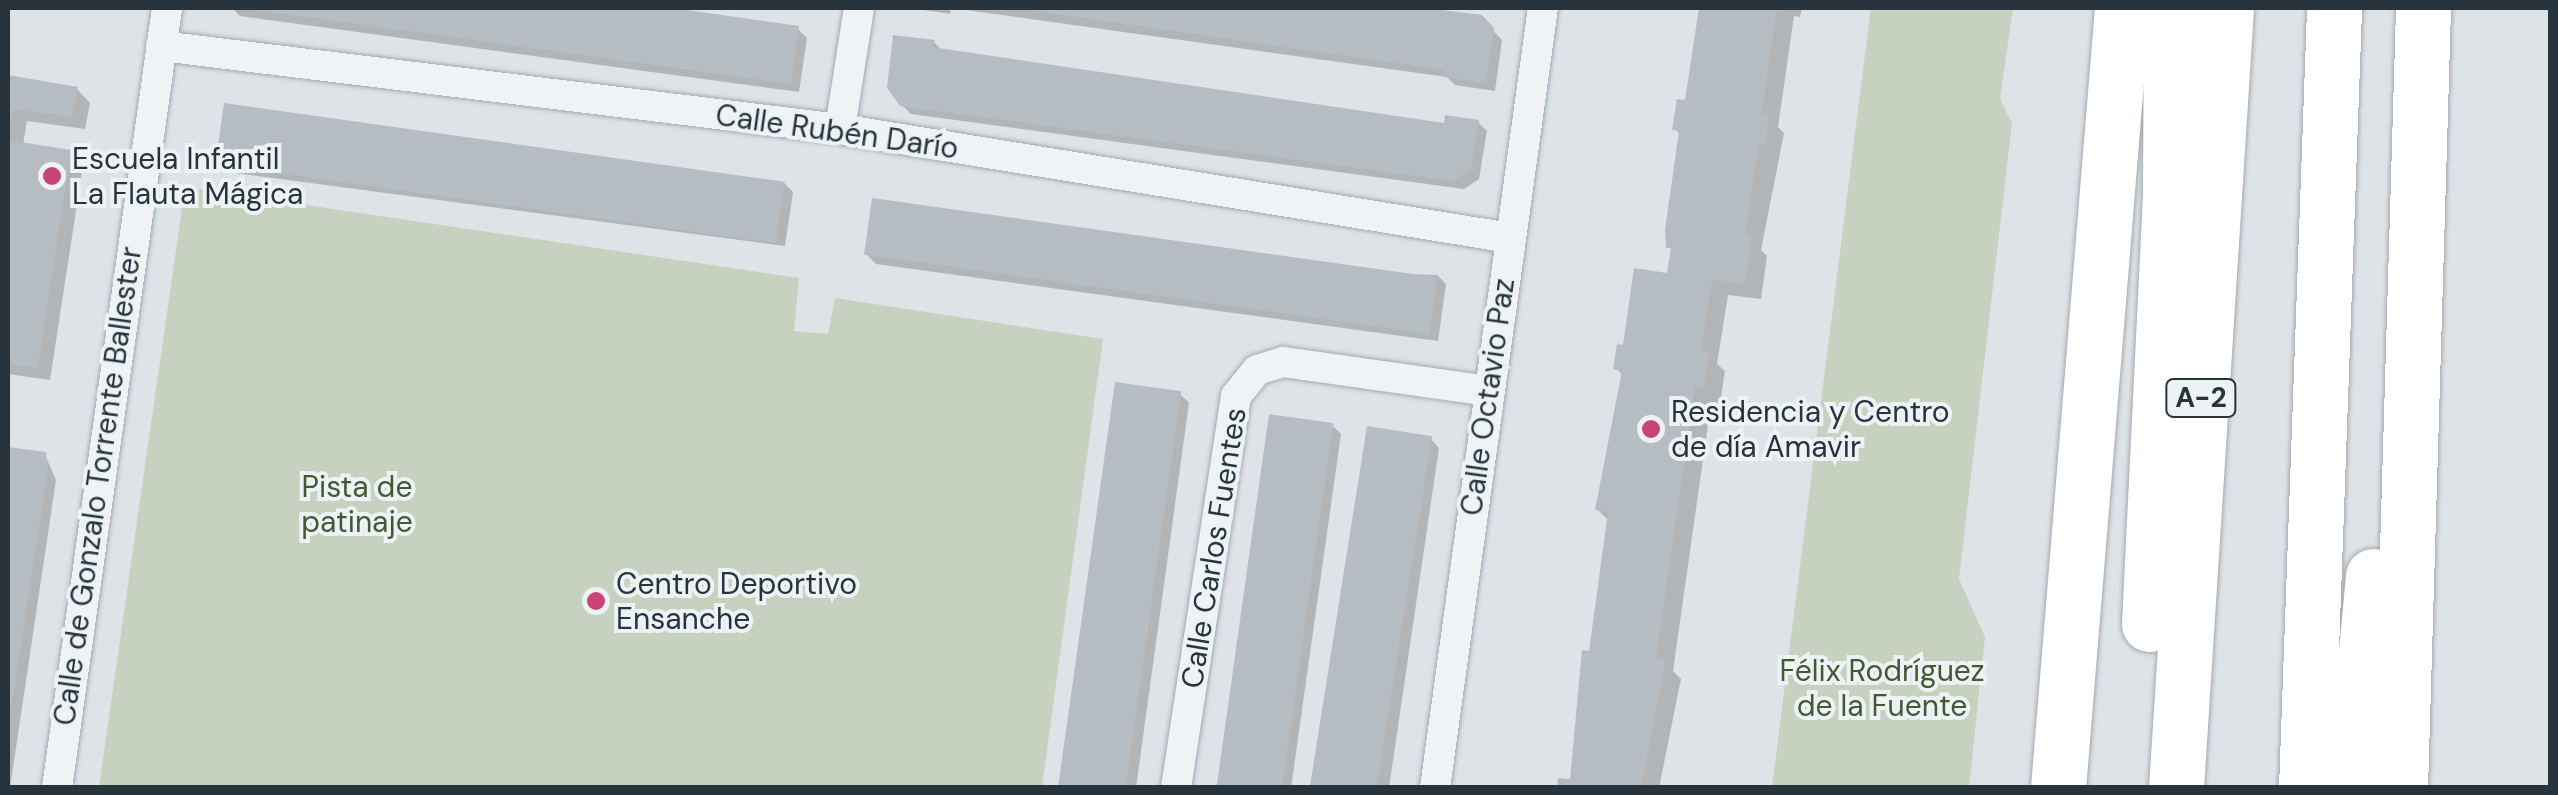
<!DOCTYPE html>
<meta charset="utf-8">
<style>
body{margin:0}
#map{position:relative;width:2558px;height:795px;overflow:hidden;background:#dee3e7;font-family:"DM Sans",sans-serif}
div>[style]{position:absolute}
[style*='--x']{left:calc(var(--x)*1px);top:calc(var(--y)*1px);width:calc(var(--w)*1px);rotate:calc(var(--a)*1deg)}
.green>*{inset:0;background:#c7d1bf}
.shadow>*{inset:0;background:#0003}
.building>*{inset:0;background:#b5bdc3;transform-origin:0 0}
.roads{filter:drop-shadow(0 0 2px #a3abb1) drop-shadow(0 0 2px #a3abb1)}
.street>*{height:30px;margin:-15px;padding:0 15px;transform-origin:15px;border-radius:15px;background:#f0f3f5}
.highway>*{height:55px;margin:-27.5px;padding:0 27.5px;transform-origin:27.5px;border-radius:27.5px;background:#fff}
.dots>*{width:28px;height:28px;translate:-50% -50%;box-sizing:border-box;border:5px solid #edf2f5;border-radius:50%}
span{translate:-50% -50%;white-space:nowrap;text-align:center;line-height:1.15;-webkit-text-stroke:8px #edf2f5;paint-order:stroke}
.shield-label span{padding:2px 8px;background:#edf2f5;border:2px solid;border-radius:8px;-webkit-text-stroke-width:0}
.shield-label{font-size:28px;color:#27343d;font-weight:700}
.street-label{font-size:30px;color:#27343d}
.poi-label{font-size:30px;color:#27343d}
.left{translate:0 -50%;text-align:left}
.park-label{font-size:30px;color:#435835}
.frame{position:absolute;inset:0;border:10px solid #27343d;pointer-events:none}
</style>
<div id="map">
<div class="green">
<div style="clip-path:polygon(1871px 8px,2013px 8px,2000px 99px,2012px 123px,1959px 579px,1985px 637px,1969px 787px,1772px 787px)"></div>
<div style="clip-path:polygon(185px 187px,799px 278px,794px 331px,828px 334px,835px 298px,1103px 339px,1042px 787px,99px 787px)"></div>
</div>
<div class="shadow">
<div style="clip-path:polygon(232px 8px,645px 8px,798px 29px,807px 38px,799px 92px,240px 16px)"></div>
<div style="clip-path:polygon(911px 8px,1408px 8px,1481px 18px,1502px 40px,1495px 91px,1455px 85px,1447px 77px,951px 8px,950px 14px)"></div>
<div style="clip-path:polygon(1701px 8px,1802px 8px,1800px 17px,1794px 16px,1778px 127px,1784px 133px,1761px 250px,1767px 256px,1761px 299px,1728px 295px,1717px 364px,1725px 371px,1720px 404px,1711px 403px,1673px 671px,1681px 679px,1659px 788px,1559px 788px,1573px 782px,1609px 521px,1597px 509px,1623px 376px,1616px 368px,1669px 276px,1681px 135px,1675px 129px,1687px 103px)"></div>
<div style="clip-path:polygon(934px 42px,943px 51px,1446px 126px,1478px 122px,1487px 131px,1479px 179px,1464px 189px,911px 114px,901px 104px)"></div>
<div style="clip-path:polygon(8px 77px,77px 89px,90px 103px,85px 129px,27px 121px,23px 145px,70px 152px,83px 165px,50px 380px,8px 374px)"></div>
<div style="clip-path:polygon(219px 163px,784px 183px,793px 192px,785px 246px,228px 172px)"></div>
<div style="clip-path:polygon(867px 255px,1437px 275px,1446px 284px,1438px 341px,876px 264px)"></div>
<div style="clip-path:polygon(1180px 394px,1189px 403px,1136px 788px,1061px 788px)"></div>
<div style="clip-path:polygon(1332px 425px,1341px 434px,1291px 788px,1218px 788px)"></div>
<div style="clip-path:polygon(1430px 438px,1439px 448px,1389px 788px,1316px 788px)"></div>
<div style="clip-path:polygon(8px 449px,45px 455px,56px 480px,10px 788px)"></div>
</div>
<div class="building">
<div style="clip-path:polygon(242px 8px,673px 8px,799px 26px,791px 84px)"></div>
<div style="clip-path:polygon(1014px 8px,1426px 8px,1482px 15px,1494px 28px,1486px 83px,1443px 77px,1444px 70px)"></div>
<div style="clip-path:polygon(1699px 8px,1777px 8px,1762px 113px,1769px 114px,1765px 145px,1759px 144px,1745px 236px,1752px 237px,1745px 284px,1712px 280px,1701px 351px,1709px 352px,1704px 388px,1695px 387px,1656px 659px,1666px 660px,1641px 788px,1557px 788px,1558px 778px,1570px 779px,1582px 650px,1589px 651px,1608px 512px,1595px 510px,1622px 371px,1613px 369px,1617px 344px,1623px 345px,1634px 268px,1667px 273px,1671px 248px,1666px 248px,1665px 230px,1679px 131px,1672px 130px,1677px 99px,1685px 100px)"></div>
<div style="clip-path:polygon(893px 35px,935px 40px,932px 47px,1444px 123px,1445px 115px,1479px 120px,1471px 170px,1453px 181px,900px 106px,887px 88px)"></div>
<div style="clip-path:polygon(8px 75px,78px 87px,72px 117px,14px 109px,8px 136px)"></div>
<div style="left:224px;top:103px;width:566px;height:62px;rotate:8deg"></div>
<div style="clip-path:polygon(8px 140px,71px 150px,38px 368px,8px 364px)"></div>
<div style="left:872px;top:198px;width:571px;height:57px;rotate:8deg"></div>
<div style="left:1115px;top:382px;width:67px;height:410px;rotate:8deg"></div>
<div style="left:1269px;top:414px;width:65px;height:378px;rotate:8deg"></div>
<div style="left:1367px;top:426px;width:66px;height:366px;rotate:9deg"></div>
<div style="clip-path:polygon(8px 447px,46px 452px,48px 470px,10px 716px)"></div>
</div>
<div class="roads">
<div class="street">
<div style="--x:161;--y:46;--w:684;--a:6.97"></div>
<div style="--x:840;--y:129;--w:679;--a:9.24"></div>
<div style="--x:840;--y:129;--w:122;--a:-81.1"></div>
<div style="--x:57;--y:788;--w:788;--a:-81.97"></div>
<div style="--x:1176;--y:788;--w:397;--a:-81.3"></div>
<div style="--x:1236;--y:396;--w:33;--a:-51"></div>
<div style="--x:1257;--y:370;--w:27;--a:-17"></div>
<div style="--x:1283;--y:362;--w:208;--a:8"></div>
<div style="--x:1435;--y:788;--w:787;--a:-82.12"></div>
</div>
<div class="highway">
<div style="--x:2149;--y:624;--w:436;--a:-87.2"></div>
<div style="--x:2170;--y:189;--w:181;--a:-89.7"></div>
<div style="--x:2058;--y:788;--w:783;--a:-85.31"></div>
<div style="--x:2176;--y:788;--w:782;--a:-86.33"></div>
<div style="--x:2306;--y:788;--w:781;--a:-87.94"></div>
<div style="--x:2353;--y:788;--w:213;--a:-84.6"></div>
<div style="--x:2400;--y:788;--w:780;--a:-88.31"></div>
</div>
</div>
<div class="dots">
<div style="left:52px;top:176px;background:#ca4474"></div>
<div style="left:1651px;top:429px;background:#ca4474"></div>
<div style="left:596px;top:601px;background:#ca4474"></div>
</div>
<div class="shield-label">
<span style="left:2201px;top:398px">A-2</span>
</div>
<div class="street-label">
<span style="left:837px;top:132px;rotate:8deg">Calle Rubén Darío</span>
<span style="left:1488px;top:397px;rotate:-82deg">Calle Octavio Paz</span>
<span style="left:98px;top:486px;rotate:-82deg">Calle de Gonzalo Torrente Ballester</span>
<span style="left:1214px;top:548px;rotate:-81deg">Calle Carlos Fuentes</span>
</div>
<div class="poi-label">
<span class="left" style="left:72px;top:176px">Escuela Infantil<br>La Flauta Mágica</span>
<span class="left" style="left:1671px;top:429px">Residencia y Centro<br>de día Amavir</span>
<span class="left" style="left:616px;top:601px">Centro Deportivo<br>Ensanche</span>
</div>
<div class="park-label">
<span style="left:357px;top:504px">Pista de<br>patinaje</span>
<span style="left:1882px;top:688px">Félix Rodríguez<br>de la Fuente</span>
</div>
<div class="frame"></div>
</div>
